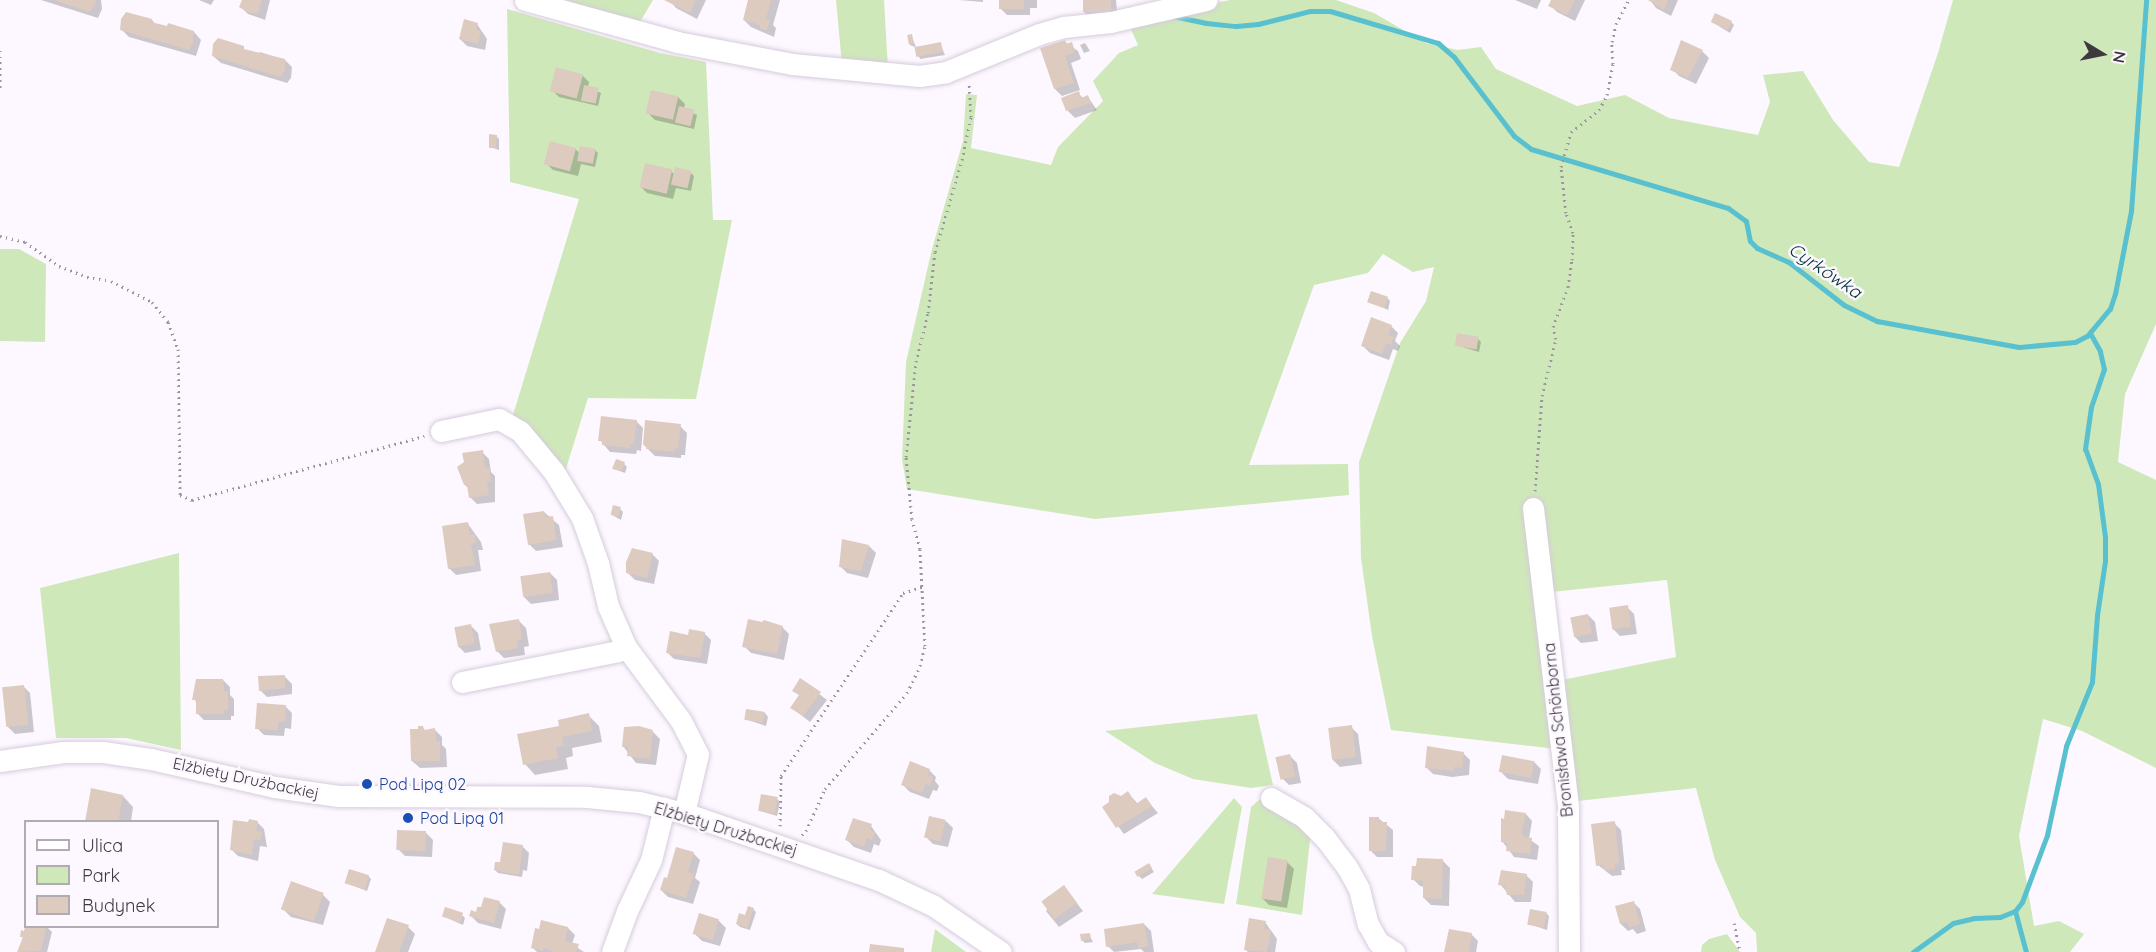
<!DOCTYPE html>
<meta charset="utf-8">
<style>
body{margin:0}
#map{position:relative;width:2156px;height:952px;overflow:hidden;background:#fdf8ff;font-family:Quicksand,sans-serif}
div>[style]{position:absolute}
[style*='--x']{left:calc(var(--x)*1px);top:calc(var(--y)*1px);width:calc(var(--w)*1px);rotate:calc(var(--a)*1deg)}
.green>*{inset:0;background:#cfe8b9}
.shadow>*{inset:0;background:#0003}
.stream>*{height:5px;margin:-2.5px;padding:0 2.5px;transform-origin:2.5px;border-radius:2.5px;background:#58c0cf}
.building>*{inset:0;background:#decbc0;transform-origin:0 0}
.path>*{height:3px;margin-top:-1.5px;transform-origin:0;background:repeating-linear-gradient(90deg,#9b969d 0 1.5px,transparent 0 6px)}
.roads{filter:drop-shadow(0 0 2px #d6cbdc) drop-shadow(0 0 2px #d6cbdc)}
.minor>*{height:21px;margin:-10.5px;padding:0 10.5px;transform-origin:10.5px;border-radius:10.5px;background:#fff}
.dots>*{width:16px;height:16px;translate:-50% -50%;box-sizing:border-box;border:3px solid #fdf8ff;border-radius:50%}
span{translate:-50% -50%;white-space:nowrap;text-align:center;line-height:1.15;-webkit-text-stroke:5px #fdf8ff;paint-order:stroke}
.street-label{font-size:16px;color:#3d393f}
.transit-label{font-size:16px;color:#164399}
.left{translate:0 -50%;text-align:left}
.water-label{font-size:18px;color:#003138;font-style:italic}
.legend{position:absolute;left:24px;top:820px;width:195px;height:108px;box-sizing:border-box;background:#fdf8ff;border:2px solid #b0acb2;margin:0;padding:8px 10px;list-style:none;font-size:18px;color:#3d393f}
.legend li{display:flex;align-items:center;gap:12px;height:30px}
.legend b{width:30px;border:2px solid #b0acb2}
.north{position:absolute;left:2072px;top:24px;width:60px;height:60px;-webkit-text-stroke:4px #fdf8ff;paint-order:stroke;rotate:100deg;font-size:16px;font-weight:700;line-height:24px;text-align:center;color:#3d393f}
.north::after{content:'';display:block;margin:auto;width:21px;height:27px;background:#3d393f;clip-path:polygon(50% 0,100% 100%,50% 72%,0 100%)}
</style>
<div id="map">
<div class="green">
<div style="clip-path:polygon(567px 0,653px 0,637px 27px,564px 5px)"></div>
<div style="clip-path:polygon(836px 0,884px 0,888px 69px,842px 65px)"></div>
<div style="clip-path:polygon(1230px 0,1336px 0,1374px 13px,1426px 43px,1458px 50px,1481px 47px,1496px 69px,1577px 106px,1625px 95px,1669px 118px,1758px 135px,1770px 102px,1763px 75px,1803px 71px,1833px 120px,1869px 162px,1899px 167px,1938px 53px,1953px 0,2156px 0,2156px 324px,2125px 394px,2118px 462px,2156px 480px,2156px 768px,2082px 731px,2043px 719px,2019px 836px,2034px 926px,2059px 921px,2084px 934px,2070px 952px,1757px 952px,1756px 933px,1740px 917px,1715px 860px,1696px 788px,1578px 801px,1562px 680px,1676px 657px,1667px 580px,1551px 592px,1556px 749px,1391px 730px,1372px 636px,1361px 558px,1359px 462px,1400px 343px,1426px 301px,1434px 267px,1413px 272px,1383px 254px,1368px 273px,1314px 285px,1249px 465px,1348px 464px,1349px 495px,1095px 519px,907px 489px,902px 459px,906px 362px,932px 249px,963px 141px,966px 94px,977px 95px,971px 148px,1051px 165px,1058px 147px,1103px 101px,1093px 81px,1119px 53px,1138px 45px,1129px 25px,1180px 10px)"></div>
<div style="clip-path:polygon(507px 9px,660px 53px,706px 62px,713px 220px,732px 220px,696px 399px,588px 398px,565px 472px,528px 426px,513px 415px,579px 199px,510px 182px)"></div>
<div style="clip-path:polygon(0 249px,19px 249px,46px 264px,45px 342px,0 341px)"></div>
<div style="clip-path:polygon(179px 553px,181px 750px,126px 738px,56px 738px,40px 588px)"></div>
<div style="clip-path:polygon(1257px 714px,1273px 785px,1251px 788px,1193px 779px,1155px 763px,1105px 731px)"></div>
<div style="clip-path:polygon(1234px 798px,1242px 807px,1224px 904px,1152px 894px)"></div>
<div style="clip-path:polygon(1259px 800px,1272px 802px,1311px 830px,1302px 915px,1236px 904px,1251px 807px)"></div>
<div style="clip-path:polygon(935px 929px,966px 952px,931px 952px)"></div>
<div style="clip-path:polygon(1727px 934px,1740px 952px,1701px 952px,1702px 945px,1709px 939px)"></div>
</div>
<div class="shadow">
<div style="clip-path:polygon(41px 0,101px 0,102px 9px,98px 18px)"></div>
<div style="clip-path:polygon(199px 0,214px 0,211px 5px)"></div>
<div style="clip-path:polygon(243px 0,270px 0,265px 20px,248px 14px,241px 7px)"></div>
<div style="clip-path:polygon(669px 0,706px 0,697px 19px,676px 8px)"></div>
<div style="clip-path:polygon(749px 0,780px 0,773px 25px,776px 28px,774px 37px,751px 27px,744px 20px)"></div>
<div style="clip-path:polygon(959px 0,983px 0,983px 2px)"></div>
<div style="clip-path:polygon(1000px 0,1037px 0,1037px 8px,1030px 8px,1030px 15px,1007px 15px,1000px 8px)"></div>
<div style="clip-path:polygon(1084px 0,1116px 0,1118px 20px,1091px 19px,1084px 12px)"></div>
<div style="clip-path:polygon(1515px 0,1541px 0,1537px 9px)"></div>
<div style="clip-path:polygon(1556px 0,1585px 0,1575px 21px,1557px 12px,1550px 5px)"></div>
<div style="clip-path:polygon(1650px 0,1678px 0,1671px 16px,1656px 8px)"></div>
<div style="clip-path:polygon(152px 20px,156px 25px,194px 32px,201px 40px,196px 56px,129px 37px,122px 30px)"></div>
<div style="clip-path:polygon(1712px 22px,1731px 22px,1734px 25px,1730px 33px)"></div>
<div style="clip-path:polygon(477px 24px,487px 39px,485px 50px,467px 46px,460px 39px)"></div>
<div style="clip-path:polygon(911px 35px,916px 47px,940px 43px,945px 55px,920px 59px,915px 47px,910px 45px)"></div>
<div style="clip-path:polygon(1065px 42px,1078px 51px,1081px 59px,1071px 63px,1080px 90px,1062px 96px,1055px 89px)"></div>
<div style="clip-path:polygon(1085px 43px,1090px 51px,1084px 53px,1080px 45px)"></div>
<div style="clip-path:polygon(1702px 51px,1709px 58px,1696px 84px,1679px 76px,1672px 69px)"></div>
<div style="clip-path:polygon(260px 52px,285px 60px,292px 67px,291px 78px,287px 83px,221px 63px,213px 56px,259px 55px)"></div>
<div style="clip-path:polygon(582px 75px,589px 82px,588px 87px,601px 93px,598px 106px,559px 97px,552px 90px)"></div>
<div style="clip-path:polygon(1077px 92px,1084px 99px,1088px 97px,1097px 110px,1075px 118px,1068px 111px,1063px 98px)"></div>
<div style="clip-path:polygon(678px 97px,685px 104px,684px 109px,697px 115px,694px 129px,655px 120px,648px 113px)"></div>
<div style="clip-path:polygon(496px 136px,499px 139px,499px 150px,490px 147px)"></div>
<div style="clip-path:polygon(575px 149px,580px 153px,595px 150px,598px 153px,595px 167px,581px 164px,578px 176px,553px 170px,546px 163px)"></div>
<div style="clip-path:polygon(671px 171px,675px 175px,691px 173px,694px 176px,691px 191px,676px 188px,673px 199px,647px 193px,640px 186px)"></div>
<div style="clip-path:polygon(1387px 298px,1390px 301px,1388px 310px,1369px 301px)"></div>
<div style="clip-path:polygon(1391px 326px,1398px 333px,1395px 341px,1400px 346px,1398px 351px,1393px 349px,1389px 360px,1370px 353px,1363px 346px)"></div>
<div style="clip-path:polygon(1478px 339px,1481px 342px,1479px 352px,1456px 345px)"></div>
<div style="clip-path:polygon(636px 421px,643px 428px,641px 451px,637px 450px,636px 454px,610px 452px,600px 440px)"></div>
<div style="clip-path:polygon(680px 426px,687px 433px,685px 455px,681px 455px,681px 458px,655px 456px,644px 445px)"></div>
<div style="clip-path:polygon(482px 452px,489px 459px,491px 472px,495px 476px,495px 502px,477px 504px,470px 497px,469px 489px,465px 485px)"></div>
<div style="clip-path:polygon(624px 464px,627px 467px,625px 473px,614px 469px)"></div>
<div style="clip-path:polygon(620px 509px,623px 512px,621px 520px,612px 515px)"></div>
<div style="clip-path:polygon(544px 512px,559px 525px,563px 547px,536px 551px,529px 544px)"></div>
<div style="clip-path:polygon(468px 524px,481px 542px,483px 550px,478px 550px,481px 571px,456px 575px,449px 568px)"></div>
<div style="clip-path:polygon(869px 546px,876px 553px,868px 578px,847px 573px,840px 566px)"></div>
<div style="clip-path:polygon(652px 554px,659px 561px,654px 584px,635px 580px,627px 572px)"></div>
<div style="clip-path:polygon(550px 573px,557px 580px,559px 600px,531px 604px,524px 597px)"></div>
<div style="clip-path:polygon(1627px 607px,1634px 614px,1637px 634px,1620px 636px,1613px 629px)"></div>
<div style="clip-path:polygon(1588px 615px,1595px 622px,1598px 641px,1581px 643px,1574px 636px)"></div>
<div style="clip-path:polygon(519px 621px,526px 628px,529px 646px,524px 647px,525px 655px,504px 658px,497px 651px)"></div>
<div style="clip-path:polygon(471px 626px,478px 633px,481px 650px,465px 653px,458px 646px)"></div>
<div style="clip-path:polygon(782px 627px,789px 634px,784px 660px,751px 653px,744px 646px)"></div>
<div style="clip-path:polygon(704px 633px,711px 640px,707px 664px,674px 659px,667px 652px)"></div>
<div style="clip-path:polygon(285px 677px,292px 684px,292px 694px,267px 697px,260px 690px)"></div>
<div style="clip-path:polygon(223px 680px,230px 687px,230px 695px,234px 699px,234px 716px,231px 716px,231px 720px,204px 720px,197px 713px,197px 703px,194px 699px)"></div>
<div style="clip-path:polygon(801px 680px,827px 700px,810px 722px,792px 708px,800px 696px,794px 691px)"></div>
<div style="clip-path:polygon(23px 686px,30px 693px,34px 732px,15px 734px,8px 727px)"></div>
<div style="clip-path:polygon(285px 706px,292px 713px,291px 729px,285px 728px,284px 736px,264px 735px,257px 728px)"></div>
<div style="clip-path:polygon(765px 713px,768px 717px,766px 726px,745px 719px)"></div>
<div style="clip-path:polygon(588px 715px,599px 726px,602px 742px,572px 748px,573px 756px,566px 758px,568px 769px,535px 775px,525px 764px,561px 727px)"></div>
<div style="clip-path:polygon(1351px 727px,1358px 734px,1362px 764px,1340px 767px,1333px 760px)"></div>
<div style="clip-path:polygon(423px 728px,426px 731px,435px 730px,442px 737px,442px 745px,446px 749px,447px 767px,420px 768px,412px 761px,411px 730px)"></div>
<div style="clip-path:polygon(653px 732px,660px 739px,656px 765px,636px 763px,623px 746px)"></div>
<div style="clip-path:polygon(1463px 753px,1470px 760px,1469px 775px,1452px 777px,1433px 774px,1426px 767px)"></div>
<div style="clip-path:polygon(1290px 756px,1297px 763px,1301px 783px,1289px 785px,1282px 778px)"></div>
<div style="clip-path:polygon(1534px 762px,1541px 769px,1538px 784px,1508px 779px,1501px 772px)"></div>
<div style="clip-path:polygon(929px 770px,936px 777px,935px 781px,939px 786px,937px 791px,933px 790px,929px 799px,910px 792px,903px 785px)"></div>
<div style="clip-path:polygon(1128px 793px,1138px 804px,1146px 799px,1158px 813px,1124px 834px,1104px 808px)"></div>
<div style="clip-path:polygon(123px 796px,133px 807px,131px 822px,86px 822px)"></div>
<div style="clip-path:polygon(777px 799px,780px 802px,777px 816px,760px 811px)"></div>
<div style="clip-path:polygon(1526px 814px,1532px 821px,1529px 839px,1539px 846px,1537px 860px,1514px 857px,1502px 841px)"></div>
<div style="clip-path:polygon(1378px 818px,1393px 830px,1393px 857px,1377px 857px,1370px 850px)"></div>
<div style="clip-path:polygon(946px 821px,953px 828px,948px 847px,933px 844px,926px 837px)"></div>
<div style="clip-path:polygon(234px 822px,257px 822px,264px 829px,267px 847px,260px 846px,258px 861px,238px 856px,231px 849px)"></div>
<div style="clip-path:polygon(1614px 823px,1621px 830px,1625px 870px,1621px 870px,1622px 875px,1612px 876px,1598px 865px)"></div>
<div style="clip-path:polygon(871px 826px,881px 840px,879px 846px,874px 844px,871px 853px,854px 847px,847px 840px)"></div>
<div style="clip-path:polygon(426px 833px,433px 840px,432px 857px,405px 856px,398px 849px)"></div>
<div style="clip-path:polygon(522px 846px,529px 853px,527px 871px,523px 870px,522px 877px,498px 873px,495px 870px)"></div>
<div style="clip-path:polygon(693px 853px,700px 860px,695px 878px,700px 882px,693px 904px,668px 897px,661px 890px)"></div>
<div style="clip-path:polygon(1443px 861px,1450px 868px,1449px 906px,1431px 905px,1424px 898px,1425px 887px,1420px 886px,1413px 879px)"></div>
<div style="clip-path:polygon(1287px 862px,1294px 869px,1287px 908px,1269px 905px,1262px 898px)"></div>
<div style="clip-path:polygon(1149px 865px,1154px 872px,1142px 879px,1136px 873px)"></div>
<div style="clip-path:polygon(1526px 875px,1533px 882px,1531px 902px,1515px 902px,1500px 884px)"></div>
<div style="clip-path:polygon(368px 876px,371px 879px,367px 891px,346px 883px)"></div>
<div style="clip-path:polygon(1064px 887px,1083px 911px,1059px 927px,1046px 911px)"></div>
<div style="clip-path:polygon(323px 895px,330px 902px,323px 925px,291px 917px,284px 910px)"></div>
<div style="clip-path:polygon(499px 902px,506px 909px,501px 929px,478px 923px,471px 916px)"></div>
<div style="clip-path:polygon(1633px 902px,1640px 909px,1646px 931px,1637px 934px,1633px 929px,1628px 931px,1621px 924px,1617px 907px)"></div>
<div style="clip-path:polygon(753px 909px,756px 912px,750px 930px,740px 927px,737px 924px)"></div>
<div style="clip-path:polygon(1546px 913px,1549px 916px,1547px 930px,1529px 924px)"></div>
<div style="clip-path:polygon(462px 915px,465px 918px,463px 925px,443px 916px)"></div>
<div style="clip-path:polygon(700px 915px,719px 921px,726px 928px,720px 946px,702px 941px,695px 934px)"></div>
<div style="clip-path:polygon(1265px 922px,1277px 939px,1275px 952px,1248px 952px,1246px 950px)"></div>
<div style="clip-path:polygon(1144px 924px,1151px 931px,1154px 952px,1144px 952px,1141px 949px,1114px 952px,1108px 946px)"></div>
<div style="clip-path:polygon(27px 926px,46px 926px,52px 932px,47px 952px,19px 952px,24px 939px,21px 936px)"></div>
<div style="clip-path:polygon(408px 927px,415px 934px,408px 952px,378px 952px)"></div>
<div style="clip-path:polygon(568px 928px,575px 935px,572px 944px,584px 952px,537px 952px,532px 947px)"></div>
<div style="clip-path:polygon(1471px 934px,1478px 941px,1476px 952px,1446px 952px)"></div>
<div style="clip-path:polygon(1089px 935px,1093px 942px,1085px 943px,1082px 940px)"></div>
</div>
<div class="stream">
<div style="--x:1173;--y:16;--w:34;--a:12"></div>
<div style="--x:1206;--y:23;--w:30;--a:6"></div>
<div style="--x:1236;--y:26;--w:22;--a:-5"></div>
<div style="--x:1258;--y:24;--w:54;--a:-14"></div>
<div style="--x:1310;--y:11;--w:20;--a:0"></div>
<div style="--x:1330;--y:11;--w:113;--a:16.5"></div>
<div style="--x:1438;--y:43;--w:21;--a:41"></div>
<div style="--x:1454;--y:57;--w:99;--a:52.8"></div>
<div style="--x:1514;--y:136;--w:21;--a:37"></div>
<div style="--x:1531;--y:149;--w:206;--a:16.7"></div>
<div style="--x:1728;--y:208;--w:22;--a:36"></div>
<div style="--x:1746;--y:221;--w:20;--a:79"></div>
<div style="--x:1750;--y:241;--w:10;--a:45"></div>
<div style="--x:1757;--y:248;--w:36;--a:24"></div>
<div style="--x:1790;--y:263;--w:68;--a:37.9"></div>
<div style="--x:1844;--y:305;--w:37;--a:26"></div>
<div style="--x:1877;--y:321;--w:144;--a:10.4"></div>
<div style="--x:2019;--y:347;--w:56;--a:-5.1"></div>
<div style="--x:2075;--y:342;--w:13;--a:-27"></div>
<div style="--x:2087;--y:336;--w:35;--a:-50"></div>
<div style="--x:2110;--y:309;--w:16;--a:-72"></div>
<div style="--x:2115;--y:294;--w:85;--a:-79.1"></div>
<div style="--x:2131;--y:211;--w:212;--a:-85.9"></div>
<div style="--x:2015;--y:911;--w:42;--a:75"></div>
<div style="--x:1913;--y:952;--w:49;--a:-35.9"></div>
<div style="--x:1953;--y:923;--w:22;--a:-13"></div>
<div style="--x:1974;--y:918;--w:26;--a:-2"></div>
<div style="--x:2000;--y:917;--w:16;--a:-22"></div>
<div style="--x:2015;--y:911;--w:11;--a:-52"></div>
<div style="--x:2022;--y:902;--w:72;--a:-69.5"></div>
<div style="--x:2047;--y:835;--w:91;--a:-77.9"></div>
<div style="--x:2066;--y:746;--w:69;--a:-67.9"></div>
<div style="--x:2092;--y:682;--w:67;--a:-85.7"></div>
<div style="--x:2097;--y:615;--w:55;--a:-81.6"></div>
<div style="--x:2105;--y:561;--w:24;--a:-90"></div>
<div style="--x:2105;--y:537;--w:53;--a:-97.5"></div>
<div style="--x:2098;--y:484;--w:37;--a:-110"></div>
<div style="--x:2085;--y:449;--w:42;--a:-81.9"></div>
<div style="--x:2091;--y:407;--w:40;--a:-71.1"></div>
<div style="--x:2104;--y:369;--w:18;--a:-103"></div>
<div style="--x:2100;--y:351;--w:21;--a:-119"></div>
</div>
<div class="building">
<div style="clip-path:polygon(54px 0,95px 0,96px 2px,90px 12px)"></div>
<div style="clip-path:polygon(242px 0,262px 0,258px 13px,249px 13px,239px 7px)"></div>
<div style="clip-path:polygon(664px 0,696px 0,690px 13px)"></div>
<div style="clip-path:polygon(748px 0,771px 0,766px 19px,770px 19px,767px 30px,760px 29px,760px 25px,743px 20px)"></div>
<div style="left:999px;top:0;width:25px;height:9px"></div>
<div style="left:1083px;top:0;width:28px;height:12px"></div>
<div style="clip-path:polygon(1551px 0,1575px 0,1567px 15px,1548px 6px)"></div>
<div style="clip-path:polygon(1648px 0,1668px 0,1664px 10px)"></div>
<div style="clip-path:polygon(126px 12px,152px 19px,151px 22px,167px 26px,168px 23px,194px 31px,193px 42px,189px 50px,120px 30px,121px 19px)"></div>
<div style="left:1715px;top:13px;width:19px;height:10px;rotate:25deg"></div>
<div style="clip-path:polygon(464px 19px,478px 23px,476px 30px,481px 31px,478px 44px,459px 39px)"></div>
<div style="left:912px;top:34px;width:10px;height:5px;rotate:79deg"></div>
<div style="clip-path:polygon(218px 38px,244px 46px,244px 49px,285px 59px,285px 70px,280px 77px,212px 56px,213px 44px)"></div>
<div style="clip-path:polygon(1065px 40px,1066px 44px,1072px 42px,1075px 52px,1065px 56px,1074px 83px,1054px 89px,1040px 48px)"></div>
<div style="clip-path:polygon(1681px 40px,1703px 50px,1688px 78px,1670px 70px)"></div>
<div style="left:941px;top:42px;width:10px;height:27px;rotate:79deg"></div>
<div style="left:556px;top:67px;width:28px;height:25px;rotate:15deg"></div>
<div style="left:584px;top:85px;width:15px;height:16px;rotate:11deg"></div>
<div style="left:651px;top:90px;width:28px;height:24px;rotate:13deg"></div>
<div style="clip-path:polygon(1079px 91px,1081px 98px,1088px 95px,1091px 103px,1066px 111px,1061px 98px)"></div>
<div style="left:679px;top:106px;width:16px;height:17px;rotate:14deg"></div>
<div style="clip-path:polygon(489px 134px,497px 135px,496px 148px,489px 148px)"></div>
<div style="left:550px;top:141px;width:27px;height:24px;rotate:15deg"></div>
<div style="left:580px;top:146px;width:16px;height:15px;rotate:11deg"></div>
<div style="left:645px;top:163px;width:28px;height:25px;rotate:13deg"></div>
<div style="left:675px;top:167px;width:17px;height:18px;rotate:13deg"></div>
<div style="left:1371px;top:291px;width:18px;height:12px;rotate:19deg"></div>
<div style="clip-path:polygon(1371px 317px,1392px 325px,1388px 335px,1394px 337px,1391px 345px,1386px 343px,1382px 354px,1361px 346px)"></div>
<div style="left:1457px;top:333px;width:22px;height:13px;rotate:10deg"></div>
<div style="clip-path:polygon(601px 416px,637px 420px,634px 444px,630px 444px,630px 448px,602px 445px,602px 441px,598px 441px)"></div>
<div style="clip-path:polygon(645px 420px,681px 424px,678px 449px,675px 448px,674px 452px,646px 449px,647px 446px,643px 445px)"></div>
<div style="clip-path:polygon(483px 450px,485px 468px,489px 468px,491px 481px,487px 482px,489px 495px,469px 498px,467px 485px,464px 485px,457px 467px,464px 462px,462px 453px)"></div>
<div style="clip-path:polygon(616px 459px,625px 462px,622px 471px,612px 469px)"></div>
<div style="left:613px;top:505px;width:8px;height:10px;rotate:14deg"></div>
<div style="clip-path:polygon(544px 511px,545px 517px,553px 516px,556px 540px,528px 545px,523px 514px)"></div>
<div style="clip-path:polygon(468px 522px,470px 535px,475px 534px,476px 543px,471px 544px,475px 565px,448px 569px,442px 526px)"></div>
<div style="clip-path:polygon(842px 539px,869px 545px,861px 571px,839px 567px)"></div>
<div style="clip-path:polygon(632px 548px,653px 553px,647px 578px,626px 573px,626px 562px)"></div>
<div style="left:550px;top:572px;width:21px;height:30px;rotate:82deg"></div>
<div style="left:1628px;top:605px;width:22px;height:19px;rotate:82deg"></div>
<div style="left:1588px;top:614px;width:20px;height:18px;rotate:79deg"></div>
<div style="clip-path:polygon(519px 619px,522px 639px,517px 640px,518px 648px,496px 652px,489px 624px)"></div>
<div style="clip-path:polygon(748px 619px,762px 622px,764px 620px,783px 626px,777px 654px,742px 647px)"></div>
<div style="left:471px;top:624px;width:20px;height:17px;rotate:79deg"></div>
<div style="clip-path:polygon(689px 629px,705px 632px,700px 658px,666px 653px,670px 631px,688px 635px)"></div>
<div style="clip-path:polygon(285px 675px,285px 688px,259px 691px,258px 676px)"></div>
<div style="clip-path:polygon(800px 678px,821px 692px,803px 716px,790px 708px,799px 695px,792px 691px)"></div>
<div style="clip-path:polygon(196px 679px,223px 679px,224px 691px,228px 691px,228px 710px,224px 710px,224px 714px,196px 714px,196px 700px,192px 700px)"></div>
<div style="left:24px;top:685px;width:40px;height:22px;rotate:84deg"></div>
<div style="clip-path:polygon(257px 703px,286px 705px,285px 722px,278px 722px,278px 730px,255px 729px)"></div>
<div style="left:746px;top:709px;width:19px;height:11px;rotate:9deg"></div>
<div style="clip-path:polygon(589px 713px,592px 731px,562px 737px,564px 746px,556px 747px,558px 758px,523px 765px,517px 734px,559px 726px,558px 720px)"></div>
<div style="left:1352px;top:725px;width:32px;height:24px;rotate:83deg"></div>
<div style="clip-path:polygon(418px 726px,423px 726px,424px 730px,435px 728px,436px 741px,440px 741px,440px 761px,411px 761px,410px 729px,418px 729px)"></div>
<div style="clip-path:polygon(639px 726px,653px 730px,650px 759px,627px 756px,628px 747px,622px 747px,624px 727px)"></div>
<div style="clip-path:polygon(1427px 746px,1464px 752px,1462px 768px,1454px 767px,1453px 771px,1425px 768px)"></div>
<div style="left:1290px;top:754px;width:23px;height:15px;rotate:77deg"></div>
<div style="left:1502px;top:755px;width:33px;height:17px;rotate:11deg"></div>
<div style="clip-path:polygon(910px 761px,930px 769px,928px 775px,933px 777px,930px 786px,926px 784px,922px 793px,901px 785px)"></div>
<div style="clip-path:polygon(91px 788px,123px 795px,118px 822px,85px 822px)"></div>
<div style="clip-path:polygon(1128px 791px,1136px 804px,1146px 797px,1152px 806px,1116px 828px,1102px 807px,1109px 802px,1109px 796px,1114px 793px,1121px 796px)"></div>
<div style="left:761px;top:794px;width:17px;height:17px;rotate:10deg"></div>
<div style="clip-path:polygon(1505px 810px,1526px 813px,1522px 832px,1523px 836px,1532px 838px,1530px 854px,1506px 851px,1507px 843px,1501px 842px,1501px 818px,1504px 819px)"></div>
<div style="left:929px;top:816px;width:17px;height:22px;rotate:13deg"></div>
<div style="clip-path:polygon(1369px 817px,1379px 817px,1379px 822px,1387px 822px,1386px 851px,1369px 851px)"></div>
<div style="clip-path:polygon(853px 818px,872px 824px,870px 830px,875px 832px,872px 840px,867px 838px,864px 847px,845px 840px)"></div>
<div style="clip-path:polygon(249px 819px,258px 821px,256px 831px,262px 832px,260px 840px,254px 839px,252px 855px,230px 850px,233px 820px,248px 822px)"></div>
<div style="clip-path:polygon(1615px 821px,1619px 863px,1615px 864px,1615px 869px,1604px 870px,1603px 865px,1596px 866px,1591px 824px)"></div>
<div style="left:397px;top:830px;width:29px;height:20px;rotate:2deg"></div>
<div style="clip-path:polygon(503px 842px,523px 845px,519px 875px,494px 870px,495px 862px,500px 862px)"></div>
<div style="clip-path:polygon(676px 847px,694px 852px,688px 872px,694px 874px,686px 898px,660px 890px,664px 877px,667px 878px)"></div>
<div style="left:1268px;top:857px;width:20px;height:42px;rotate:9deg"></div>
<div style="clip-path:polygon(1417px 858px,1443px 859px,1442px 899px,1423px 898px,1423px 881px,1411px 880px,1412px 866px,1416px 866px)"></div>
<div style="left:1149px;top:863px;width:6px;height:17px;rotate:59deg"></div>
<div style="left:349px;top:869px;width:21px;height:15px;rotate:17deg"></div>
<div style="clip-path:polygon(1501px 870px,1527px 874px,1524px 895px,1507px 895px,1505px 886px,1498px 885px)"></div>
<div style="left:291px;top:881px;width:35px;height:30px;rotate:20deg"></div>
<div style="left:1064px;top:885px;width:22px;height:28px;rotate:54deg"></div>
<div style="clip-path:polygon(484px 897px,500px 901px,494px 923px,469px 916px,471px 910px,476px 912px,477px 907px,481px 907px)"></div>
<div style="clip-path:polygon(1634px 901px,1640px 924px,1629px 927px,1627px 922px,1620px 924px,1615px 906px)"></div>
<div style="clip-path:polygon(748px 906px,754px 908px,747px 928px,736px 924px,739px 913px,745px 915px)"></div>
<div style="left:445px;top:907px;width:19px;height:10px;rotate:18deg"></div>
<div style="left:1530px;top:909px;width:17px;height:16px;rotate:10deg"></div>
<div style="left:699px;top:913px;width:21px;height:22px;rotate:17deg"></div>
<div style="clip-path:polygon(387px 918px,409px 925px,399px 952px,375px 952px)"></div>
<div style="clip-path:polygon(1249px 918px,1266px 921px,1264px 929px,1271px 930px,1267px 952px,1244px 950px)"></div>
<div style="clip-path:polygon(541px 920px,568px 927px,565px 941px,579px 944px,576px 952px,554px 952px,544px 948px,543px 951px,531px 948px,535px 928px,539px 929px)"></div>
<div style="clip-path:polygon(1144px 923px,1148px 946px,1138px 948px,1137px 942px,1106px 947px,1104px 929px)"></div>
<div style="clip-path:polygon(25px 927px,46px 927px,41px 951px,17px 952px,23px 937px,20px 937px,21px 930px,24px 931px)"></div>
<div style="clip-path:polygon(1449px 929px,1472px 933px,1469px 952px,1444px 952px)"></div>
<div style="clip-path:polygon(1090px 933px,1091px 939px,1081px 941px,1080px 934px)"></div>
<div style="clip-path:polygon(870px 944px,904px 948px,904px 952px,869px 952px)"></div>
</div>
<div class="path">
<div style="--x:0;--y:50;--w:40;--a:90"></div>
<div style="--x:0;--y:236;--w:26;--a:13"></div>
<div style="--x:25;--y:242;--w:42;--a:35.2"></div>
<div style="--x:59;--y:266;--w:30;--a:21"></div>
<div style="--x:87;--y:277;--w:24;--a:9"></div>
<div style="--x:111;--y:281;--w:46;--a:27.1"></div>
<div style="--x:152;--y:302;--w:26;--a:51"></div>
<div style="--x:168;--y:322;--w:29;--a:70"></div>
<div style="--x:178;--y:349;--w:146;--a:89.2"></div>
<div style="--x:180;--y:495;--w:13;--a:23"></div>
<div style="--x:192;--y:500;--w:241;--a:-15.4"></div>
<div style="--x:1535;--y:491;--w:95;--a:-85.8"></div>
<div style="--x:1542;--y:396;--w:59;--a:-76.2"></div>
<div style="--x:1556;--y:339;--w:12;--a:-104"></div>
<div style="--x:1553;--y:327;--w:43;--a:-69.4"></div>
<div style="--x:1568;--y:287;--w:27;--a:-82"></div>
<div style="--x:1572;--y:260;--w:27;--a:-88"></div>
<div style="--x:1573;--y:233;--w:21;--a:-109"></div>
<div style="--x:1566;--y:213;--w:46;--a:-96.2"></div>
<div style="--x:1561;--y:167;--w:36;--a:-74"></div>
<div style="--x:1571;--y:132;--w:36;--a:-38"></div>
<div style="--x:1599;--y:110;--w:17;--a:-62"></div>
<div style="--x:1607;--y:95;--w:32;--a:-79"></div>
<div style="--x:1613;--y:64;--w:22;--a:-93"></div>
<div style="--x:1612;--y:42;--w:18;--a:-77"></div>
<div style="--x:1616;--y:24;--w:27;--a:-62"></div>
<div style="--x:780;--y:826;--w:50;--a:-88.9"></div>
<div style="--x:781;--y:776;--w:220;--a:-56.3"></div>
<div style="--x:903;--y:593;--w:20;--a:-18"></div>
<div style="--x:802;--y:835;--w:6;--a:-45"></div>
<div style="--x:806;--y:831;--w:46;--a:-65.7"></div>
<div style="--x:825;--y:789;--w:126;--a:-49.5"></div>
<div style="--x:907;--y:693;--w:30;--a:-64"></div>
<div style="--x:920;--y:666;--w:21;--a:-76"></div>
<div style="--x:925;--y:646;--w:97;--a:-93"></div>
<div style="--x:920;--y:549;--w:31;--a:-105"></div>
<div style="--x:912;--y:519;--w:62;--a:-95.5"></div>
<div style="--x:906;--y:457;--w:96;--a:-84"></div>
<div style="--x:916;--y:362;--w:50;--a:-76.2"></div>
<div style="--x:928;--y:313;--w:61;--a:-83.5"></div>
<div style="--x:935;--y:252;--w:96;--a:-73.6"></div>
<div style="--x:962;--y:160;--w:44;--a:-78.2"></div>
<div style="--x:971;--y:117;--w:34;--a:-93"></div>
<div style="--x:1734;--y:923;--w:30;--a:78"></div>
</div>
<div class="roads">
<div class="minor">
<div style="--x:525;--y:0;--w:158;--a:15.4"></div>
<div style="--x:677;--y:42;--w:117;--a:10.8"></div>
<div style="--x:792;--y:64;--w:128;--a:5.4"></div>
<div style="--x:919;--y:76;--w:27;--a:-8"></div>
<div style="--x:946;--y:72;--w:100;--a:-22.2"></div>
<div style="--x:1039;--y:34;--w:26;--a:-16"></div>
<div style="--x:1064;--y:27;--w:47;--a:-6.1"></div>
<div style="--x:1111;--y:22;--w:98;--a:-13"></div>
<div style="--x:441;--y:431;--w:59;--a:-11.7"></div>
<div style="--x:499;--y:419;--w:24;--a:30"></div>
<div style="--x:520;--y:431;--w:53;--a:50.3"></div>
<div style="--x:554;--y:472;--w:54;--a:58.7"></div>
<div style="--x:582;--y:518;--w:48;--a:70.4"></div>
<div style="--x:598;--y:563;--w:44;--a:76.9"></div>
<div style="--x:608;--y:606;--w:45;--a:66.3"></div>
<div style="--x:626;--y:647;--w:92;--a:53.4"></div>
<div style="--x:681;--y:721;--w:37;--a:63"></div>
<div style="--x:698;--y:754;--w:61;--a:103.3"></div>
<div style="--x:1533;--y:508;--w:302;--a:83.3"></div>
<div style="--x:1568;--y:808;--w:144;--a:89.6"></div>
<div style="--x:462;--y:682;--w:159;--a:-11.2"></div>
<div style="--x:618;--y:651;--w:9;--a:-27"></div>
<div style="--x:0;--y:761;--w:64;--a:-8.1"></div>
<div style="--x:63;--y:752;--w:40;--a:0"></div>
<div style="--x:103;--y:752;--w:49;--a:8.3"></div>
<div style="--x:151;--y:759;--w:127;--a:12.7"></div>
<div style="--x:275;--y:787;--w:64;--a:8.1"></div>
<div style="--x:338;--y:796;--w:249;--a:0.2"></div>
<div style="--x:587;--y:797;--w:52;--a:5.5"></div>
<div style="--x:639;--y:802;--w:46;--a:13.7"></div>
<div style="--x:684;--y:813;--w:206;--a:19"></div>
<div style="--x:879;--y:880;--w:61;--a:25.3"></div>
<div style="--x:934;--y:906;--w:81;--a:34.5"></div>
<div style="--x:1271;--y:798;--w:38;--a:30"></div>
<div style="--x:1304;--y:817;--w:30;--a:45"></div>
<div style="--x:1325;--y:838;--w:36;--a:53"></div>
<div style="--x:1347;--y:867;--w:25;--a:61"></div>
<div style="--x:1359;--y:889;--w:36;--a:76"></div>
<div style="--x:1368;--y:924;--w:21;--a:61"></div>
<div style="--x:1378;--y:942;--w:19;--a:32"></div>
<div style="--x:612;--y:952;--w:44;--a:-69.9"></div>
<div style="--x:627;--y:911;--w:56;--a:-64.8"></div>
<div style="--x:651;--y:860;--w:54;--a:-76"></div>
</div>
</div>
<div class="dots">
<div style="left:367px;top:784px;background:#1a4fb4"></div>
<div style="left:408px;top:818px;background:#1a4fb4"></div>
</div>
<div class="street-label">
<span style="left:1558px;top:730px;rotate:-96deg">Bronisława Schönborna</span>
<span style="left:246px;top:778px;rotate:12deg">Elżbiety Drużbackiej</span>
<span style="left:726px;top:829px;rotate:17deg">Elżbiety Drużbackiej</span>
</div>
<div class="transit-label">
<span class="left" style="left:379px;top:784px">Pod Lipą 02</span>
<span class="left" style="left:420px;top:818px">Pod Lipą 01</span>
</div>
<div class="water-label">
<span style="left:1825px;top:271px;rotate:34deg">Cyrkówka</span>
</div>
<ul class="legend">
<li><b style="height:8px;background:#fff"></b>Ulica</li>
<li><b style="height:16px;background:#cfe8b9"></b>Park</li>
<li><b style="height:16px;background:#decbc0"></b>Budynek</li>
</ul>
<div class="north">N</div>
</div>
